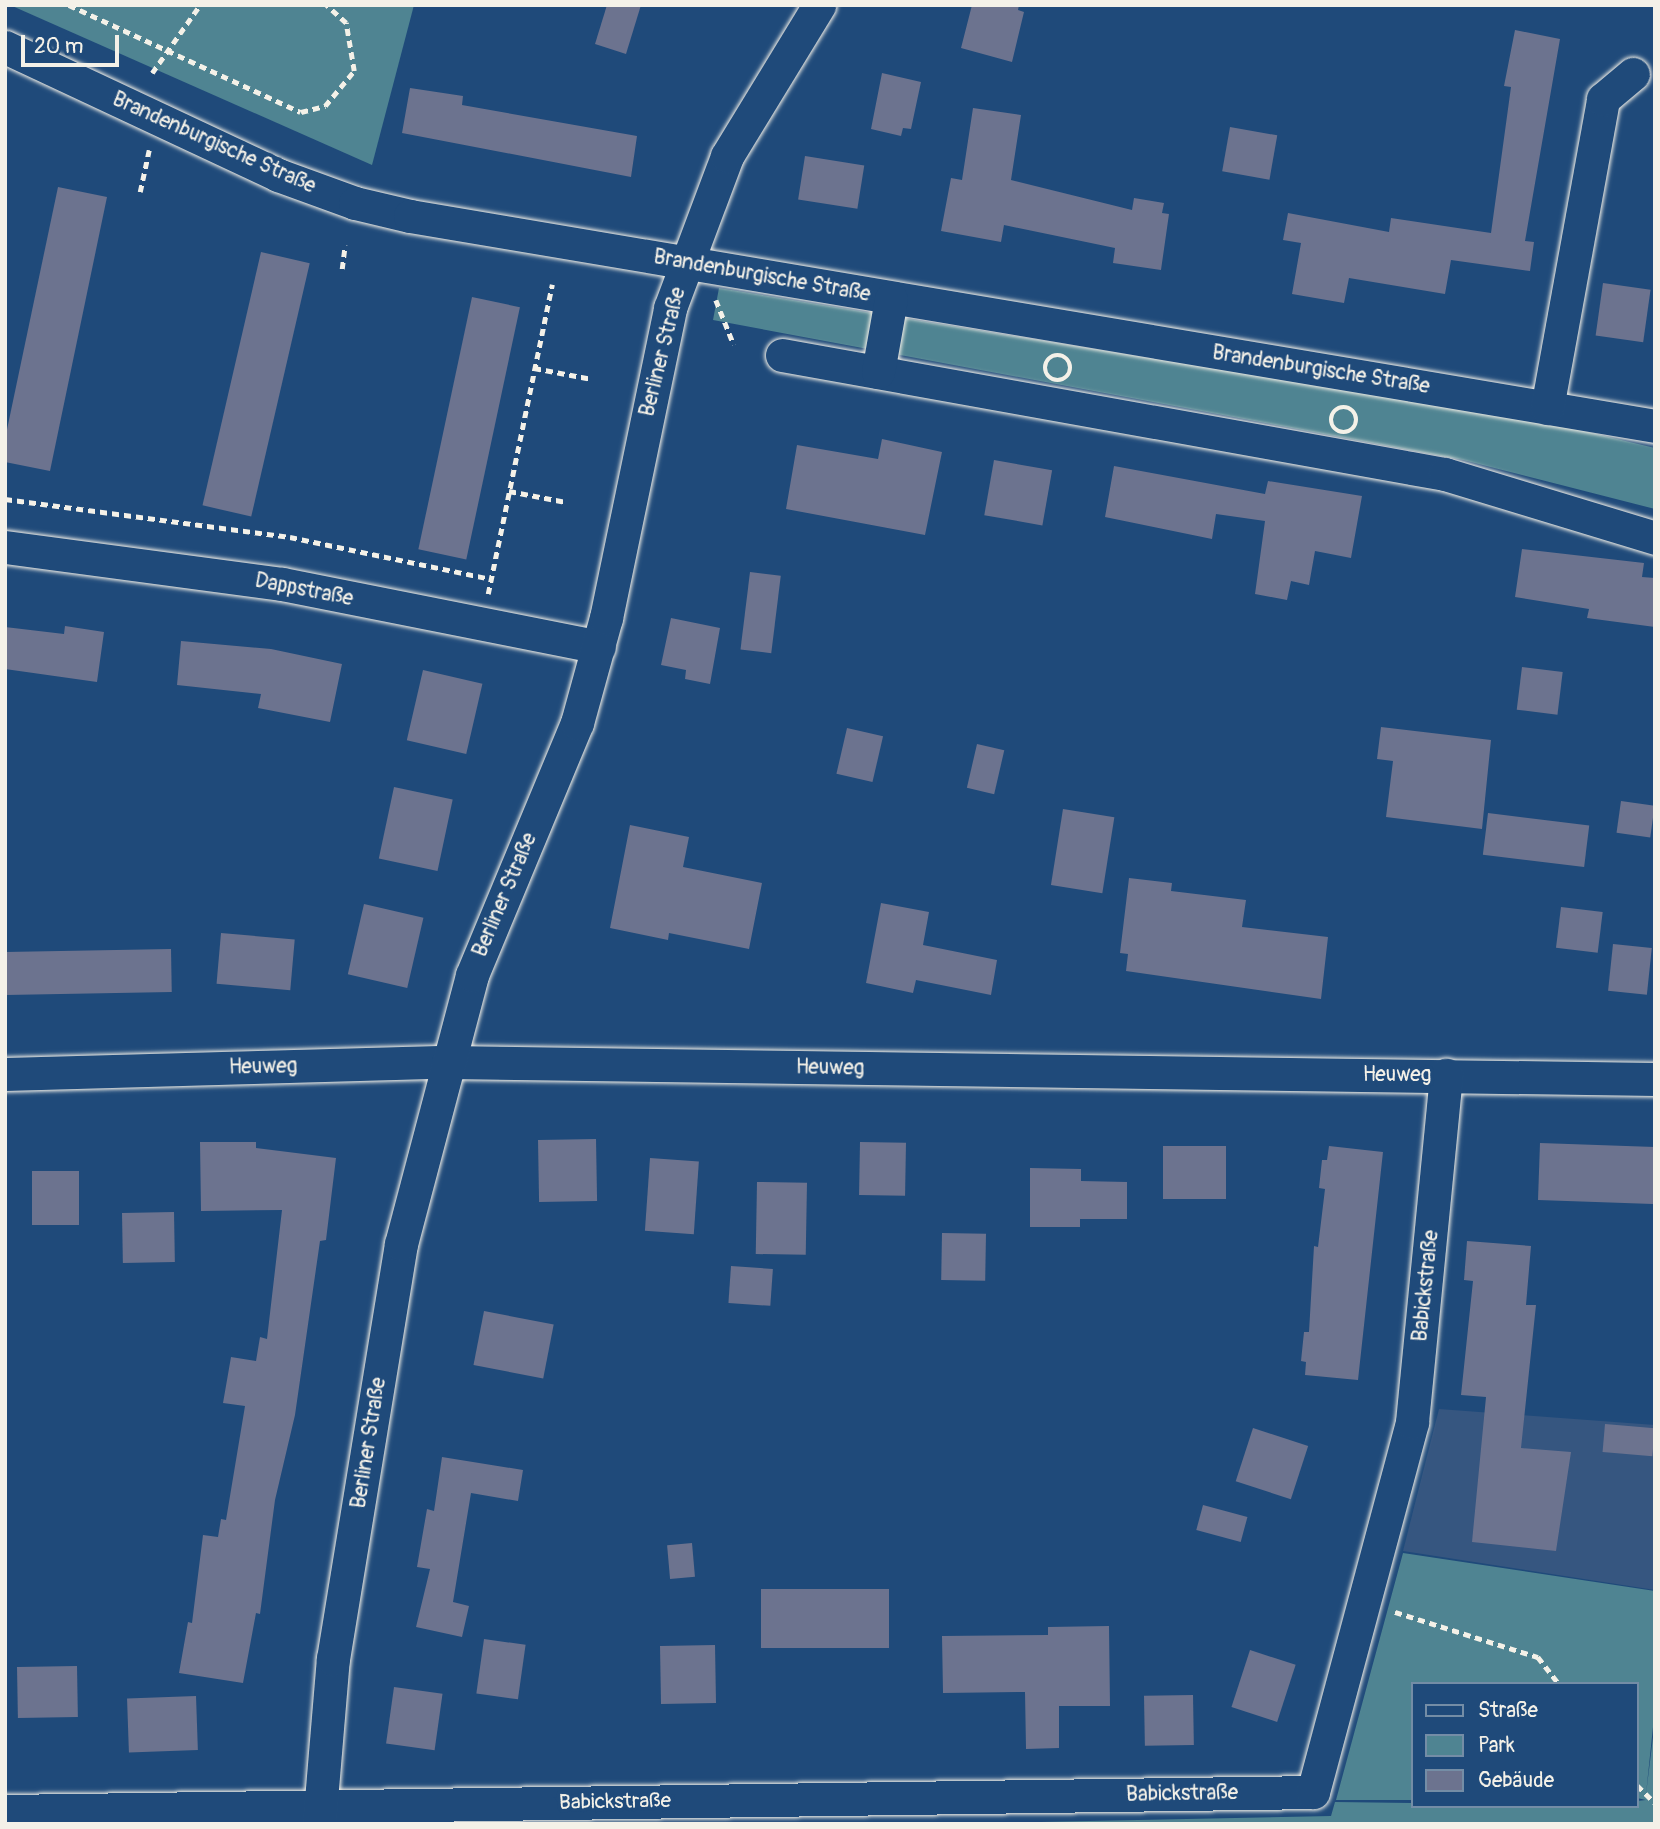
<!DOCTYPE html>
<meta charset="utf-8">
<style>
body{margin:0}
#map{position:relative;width:1660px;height:1829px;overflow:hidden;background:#1f4a7a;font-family:Pangolin,sans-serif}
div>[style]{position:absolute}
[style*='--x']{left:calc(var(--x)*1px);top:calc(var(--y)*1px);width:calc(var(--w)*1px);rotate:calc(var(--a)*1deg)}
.built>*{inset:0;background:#365680}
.green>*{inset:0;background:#4f8492}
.building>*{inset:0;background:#6c738f;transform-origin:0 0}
.path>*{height:4.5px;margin-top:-2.25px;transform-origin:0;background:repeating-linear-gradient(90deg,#f4f1e8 0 7px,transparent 0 12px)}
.path>.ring{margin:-2.25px;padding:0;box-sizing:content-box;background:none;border:4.5px solid #f4f1e8;border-radius:50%}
.roads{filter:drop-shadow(0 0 2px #f4f1e8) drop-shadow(0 0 2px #f4f1e8)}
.minor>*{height:33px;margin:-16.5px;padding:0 16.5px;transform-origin:16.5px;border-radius:16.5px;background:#1f4a7a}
span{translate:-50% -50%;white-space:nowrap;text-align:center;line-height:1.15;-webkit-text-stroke:7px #1f4a7a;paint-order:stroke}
.street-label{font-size:21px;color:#f4f1e8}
.frame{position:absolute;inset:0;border:7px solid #f4f1e8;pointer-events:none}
.legend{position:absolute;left:1411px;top:1682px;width:228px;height:126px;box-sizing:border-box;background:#1f4a7a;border:2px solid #748da6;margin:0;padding:9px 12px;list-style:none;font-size:21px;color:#f4f1e8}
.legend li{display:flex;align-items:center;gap:14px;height:35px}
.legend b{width:35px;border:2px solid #748da6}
.scale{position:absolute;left:21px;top:35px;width:98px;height:32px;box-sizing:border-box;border:4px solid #f4f1e8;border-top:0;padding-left:9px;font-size:21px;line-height:24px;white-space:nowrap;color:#f4f1e8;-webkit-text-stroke:5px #1f4a7a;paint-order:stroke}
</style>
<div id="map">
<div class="built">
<div style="clip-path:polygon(1439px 1409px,1655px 1425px,1655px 1590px,1403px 1551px)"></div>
</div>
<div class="green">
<div style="clip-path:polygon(10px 5px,414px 5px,372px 165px)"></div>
<div style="clip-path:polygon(719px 288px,1554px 424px,1655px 448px,1655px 509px,1463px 460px,713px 320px)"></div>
<div style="clip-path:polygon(1403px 1553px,1655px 1591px,1655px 1708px,1646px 1794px,1655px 1721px,1655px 1824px,945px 1824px,1331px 1816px,1335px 1802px,1637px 1806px,1637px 1801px,1646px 1800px,1637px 1798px,1637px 1684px,1413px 1684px,1413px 1800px,1336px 1800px)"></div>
</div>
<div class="building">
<div style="clip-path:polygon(607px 5px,641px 5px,626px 54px,595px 44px)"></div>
<div style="clip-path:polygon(972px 5px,1019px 5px,1018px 10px,1024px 12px,1012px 62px,961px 48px)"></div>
<div style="clip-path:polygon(1515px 30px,1560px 39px,1525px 241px,1534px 242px,1530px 271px,1451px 260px,1445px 294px,1349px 278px,1344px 303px,1292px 294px,1301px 243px,1283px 240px,1288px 213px,1389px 232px,1391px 218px,1491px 233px,1511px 87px,1504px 86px)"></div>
<div style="clip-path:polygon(882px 73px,921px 82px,911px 129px,903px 128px,901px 136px,871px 129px)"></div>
<div style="clip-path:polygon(410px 88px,463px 96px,462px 105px,637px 136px,631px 177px,402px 133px)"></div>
<div style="clip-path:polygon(973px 108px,1021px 115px,1011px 180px,1132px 210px,1134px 198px,1164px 203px,1162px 213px,1169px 214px,1161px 270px,1113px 263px,1115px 248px,1004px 225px,1001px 242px,941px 231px,951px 178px,962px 180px)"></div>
<div style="left:1230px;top:127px;width:48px;height:45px;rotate:10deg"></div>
<div style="left:805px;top:156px;width:60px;height:44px;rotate:9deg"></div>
<div style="clip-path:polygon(58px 187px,107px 197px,50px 471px,5px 462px,5px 439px)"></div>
<div style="left:261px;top:252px;width:50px;height:260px;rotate:13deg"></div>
<div style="left:1603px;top:283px;width:48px;height:53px;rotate:8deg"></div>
<div style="left:472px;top:297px;width:49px;height:258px;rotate:12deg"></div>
<div style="clip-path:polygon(882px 439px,942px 452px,925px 535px,786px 509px,797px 445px,878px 459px)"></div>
<div style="left:994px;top:460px;width:59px;height:56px;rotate:10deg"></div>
<div style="clip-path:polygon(1114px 466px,1265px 494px,1268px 481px,1362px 496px,1351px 558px,1315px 551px,1309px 585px,1291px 581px,1287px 600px,1255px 594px,1265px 521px,1216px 514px,1212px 539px,1105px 517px)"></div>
<div style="clip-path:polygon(1522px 549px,1644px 563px,1642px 577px,1655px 578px,1655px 627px,1587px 618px,1589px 609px,1515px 597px)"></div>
<div style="left:750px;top:572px;width:31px;height:78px;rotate:7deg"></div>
<div style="clip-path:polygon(671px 618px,720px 628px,710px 684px,685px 679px,686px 670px,661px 665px)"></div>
<div style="clip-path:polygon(65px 626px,104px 632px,97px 682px,5px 669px,5px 627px,64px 634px)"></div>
<div style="clip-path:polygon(181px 641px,271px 649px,342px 664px,330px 722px,258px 708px,261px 694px,177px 685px)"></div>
<div style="left:1522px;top:667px;width:41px;height:43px;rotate:7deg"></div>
<div style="left:423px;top:670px;width:61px;height:72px;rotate:13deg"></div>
<div style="clip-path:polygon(1381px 727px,1491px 740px,1482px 829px,1386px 817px,1393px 761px,1377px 759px)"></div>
<div style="left:847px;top:728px;width:37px;height:47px;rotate:13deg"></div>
<div style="left:977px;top:744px;width:28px;height:45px;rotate:13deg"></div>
<div style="left:394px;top:787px;width:60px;height:73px;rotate:12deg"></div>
<div style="left:1621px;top:801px;width:34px;height:32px;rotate:8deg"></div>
<div style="left:1063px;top:809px;width:52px;height:77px;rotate:9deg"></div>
<div style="left:1488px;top:813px;width:102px;height:42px;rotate:7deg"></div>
<div style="clip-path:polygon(630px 825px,689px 837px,683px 867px,762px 883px,749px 949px,669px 933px,668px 940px,610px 928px)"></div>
<div style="clip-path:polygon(1129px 878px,1172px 883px,1171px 891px,1246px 900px,1242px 927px,1328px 937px,1321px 999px,1126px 971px,1128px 954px,1120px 953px)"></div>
<div style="clip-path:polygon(881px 903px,929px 912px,923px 945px,997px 960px,991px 995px,916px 980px,913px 993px,866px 983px)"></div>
<div style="left:364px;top:904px;width:61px;height:72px;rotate:13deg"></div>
<div style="left:1561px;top:907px;width:42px;height:41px;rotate:7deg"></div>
<div style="left:221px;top:933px;width:74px;height:51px;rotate:5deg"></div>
<div style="left:1613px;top:944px;width:39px;height:47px;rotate:6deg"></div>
<div style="left:171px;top:949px;width:43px;height:166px;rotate:89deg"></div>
<div style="left:596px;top:1139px;width:62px;height:58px;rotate:89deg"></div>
<div style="clip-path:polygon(200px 1142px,256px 1142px,256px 1148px,336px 1158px,326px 1240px,320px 1241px,295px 1415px,275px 1500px,260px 1614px,256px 1613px,243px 1683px,179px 1673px,188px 1622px,192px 1623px,203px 1535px,218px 1537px,221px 1519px,226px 1520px,245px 1406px,223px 1403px,231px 1357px,256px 1361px,260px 1337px,267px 1339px,282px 1210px,201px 1211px)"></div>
<div style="left:860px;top:1142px;width:46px;height:53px;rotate:1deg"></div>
<div style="left:1540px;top:1143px;width:115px;height:57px;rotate:2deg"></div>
<div style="left:1163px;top:1146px;width:63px;height:53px"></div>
<div style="clip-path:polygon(1329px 1146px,1383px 1152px,1358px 1380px,1305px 1375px,1306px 1362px,1301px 1361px,1304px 1332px,1309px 1332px,1314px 1246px,1318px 1247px,1325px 1189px,1319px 1188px,1322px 1160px,1327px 1160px)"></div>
<div style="left:650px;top:1158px;width:49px;height:73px;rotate:4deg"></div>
<div style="clip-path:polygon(1030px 1168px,1081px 1169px,1081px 1181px,1127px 1182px,1127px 1219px,1080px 1219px,1080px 1227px,1030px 1227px)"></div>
<div style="left:79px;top:1171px;width:54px;height:47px;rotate:90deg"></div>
<div style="left:757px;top:1182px;width:50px;height:72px;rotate:1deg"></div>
<div style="left:174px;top:1212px;width:50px;height:52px;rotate:89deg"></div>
<div style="left:942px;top:1233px;width:44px;height:47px;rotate:1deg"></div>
<div style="clip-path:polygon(1467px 1241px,1531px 1246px,1526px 1305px,1536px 1305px,1521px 1448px,1571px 1452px,1556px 1551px,1472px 1542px,1486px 1397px,1461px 1395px,1473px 1281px,1464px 1280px)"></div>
<div style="left:731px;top:1266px;width:42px;height:37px;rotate:4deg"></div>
<div style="left:484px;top:1311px;width:71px;height:55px;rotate:11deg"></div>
<div style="left:1605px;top:1424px;width:50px;height:28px;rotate:5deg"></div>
<div style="left:1253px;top:1428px;width:58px;height:56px;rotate:18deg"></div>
<div style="clip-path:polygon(442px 1457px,523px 1470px,518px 1501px,471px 1493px,453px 1602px,469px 1606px,462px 1637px,416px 1627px,430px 1569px,417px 1567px,427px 1509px,434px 1511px)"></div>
<div style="left:1203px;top:1505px;width:46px;height:26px;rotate:15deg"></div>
<div style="left:692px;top:1543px;width:34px;height:25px;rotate:85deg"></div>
<div style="left:761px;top:1589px;width:128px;height:59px"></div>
<div style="clip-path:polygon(1109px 1626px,1110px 1706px,1059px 1706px,1059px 1748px,1026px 1749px,1025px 1692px,943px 1693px,942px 1636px,1048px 1635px,1048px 1627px)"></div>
<div style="left:484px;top:1639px;width:42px;height:55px;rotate:8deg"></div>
<div style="left:715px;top:1645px;width:58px;height:55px;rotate:89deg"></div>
<div style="left:1250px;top:1650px;width:48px;height:60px;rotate:18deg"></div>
<div style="left:77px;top:1666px;width:51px;height:60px;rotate:89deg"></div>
<div style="left:394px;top:1687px;width:49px;height:57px;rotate:8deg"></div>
<div style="left:1193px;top:1695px;width:50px;height:49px;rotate:89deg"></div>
<div style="left:196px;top:1696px;width:54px;height:69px;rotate:88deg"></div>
</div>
<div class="path">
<div style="--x:69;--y:5;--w:255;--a:24.8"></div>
<div style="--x:301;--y:112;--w:25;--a:-14"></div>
<div style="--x:325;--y:106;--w:45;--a:-50.4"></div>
<div style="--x:354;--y:71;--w:49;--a:-99.5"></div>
<div style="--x:346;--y:23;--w:27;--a:-138"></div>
<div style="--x:152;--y:73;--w:83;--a:-54.8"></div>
<div style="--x:140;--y:192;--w:43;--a:-77.9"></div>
<div style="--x:342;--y:269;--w:24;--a:-83"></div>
<div style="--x:716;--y:300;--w:48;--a:68.2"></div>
<div class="ring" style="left:1045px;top:355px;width:21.5px;height:21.5px"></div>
<div style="--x:534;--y:368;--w:59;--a:10.7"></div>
<div class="ring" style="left:1331px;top:407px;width:21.5px;height:21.5px"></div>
<div style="--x:509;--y:491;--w:58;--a:10.9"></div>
<div style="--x:5;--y:499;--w:288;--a:7.6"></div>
<div style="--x:290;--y:537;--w:205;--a:11.8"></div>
<div style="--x:488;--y:594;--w:316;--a:-78.3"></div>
<div style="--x:1395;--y:1612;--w:150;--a:17.5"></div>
<div style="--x:1538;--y:1657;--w:34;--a:52"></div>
<div style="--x:1637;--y:1785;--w:25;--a:45"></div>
</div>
<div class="roads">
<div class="minor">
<div style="--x:5;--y:47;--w:302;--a:25.1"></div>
<div style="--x:278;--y:175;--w:82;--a:20"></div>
<div style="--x:355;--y:203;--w:57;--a:13.3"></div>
<div style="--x:410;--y:216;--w:1263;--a:9.57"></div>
<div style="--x:782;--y:355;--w:674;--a:10.18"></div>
<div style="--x:1445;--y:474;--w:220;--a:16.9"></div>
<div style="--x:878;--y:372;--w:74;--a:-79.9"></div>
<div style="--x:1547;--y:408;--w:314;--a:-79.7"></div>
<div style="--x:1603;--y:99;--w:39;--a:-40"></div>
<div style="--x:5;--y:547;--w:279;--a:7.6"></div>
<div style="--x:282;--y:584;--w:323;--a:11.2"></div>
<div style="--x:5;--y:1074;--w:443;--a:-1.6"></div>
<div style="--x:448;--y:1062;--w:1207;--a:0.81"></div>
<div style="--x:5;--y:1811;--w:1308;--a:-0.83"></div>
<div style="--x:1313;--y:1792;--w:383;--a:-75"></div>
<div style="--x:1412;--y:1422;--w:349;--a:-84.4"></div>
<div style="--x:319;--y:1824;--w:166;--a:-85.2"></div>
<div style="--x:333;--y:1659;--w:421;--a:-80.7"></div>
<div style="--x:401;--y:1244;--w:278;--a:-75.2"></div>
<div style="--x:472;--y:975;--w:273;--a:-67.4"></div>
<div style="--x:577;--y:723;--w:109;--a:-74.6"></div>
<div style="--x:606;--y:618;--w:317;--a:-78.3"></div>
<div style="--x:670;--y:308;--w:162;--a:-69.4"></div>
<div style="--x:727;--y:156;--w:177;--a:-58.6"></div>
</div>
</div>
<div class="street-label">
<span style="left:214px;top:143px;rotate:24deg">Brandenburgische Straße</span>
<span style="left:762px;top:276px;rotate:10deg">Brandenburgische Straße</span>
<span style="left:663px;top:352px;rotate:-76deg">Berliner Straße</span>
<span style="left:1321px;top:370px;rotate:9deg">Brandenburgische Straße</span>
<span style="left:304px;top:590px;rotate:11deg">Dappstraße</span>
<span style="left:505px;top:895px;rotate:-67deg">Berliner Straße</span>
<span style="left:263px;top:1067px;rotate:-1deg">Heuweg</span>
<span style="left:830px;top:1068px;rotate:1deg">Heuweg</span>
<span style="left:1397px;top:1075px">Heuweg</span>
<span style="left:1426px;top:1286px;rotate:-84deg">Babickstraße</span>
<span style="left:369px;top:1443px;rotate:-81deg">Berliner Straße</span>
<span style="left:1182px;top:1794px;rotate:-1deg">Babickstraße</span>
<span style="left:615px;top:1802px;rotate:-1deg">Babickstraße</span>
</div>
<div class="frame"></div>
<ul class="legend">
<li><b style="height:9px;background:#1f4a7a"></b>Straße</li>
<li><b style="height:19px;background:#4f8492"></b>Park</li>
<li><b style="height:19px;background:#6c738f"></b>Gebäude</li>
</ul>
<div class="scale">20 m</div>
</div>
